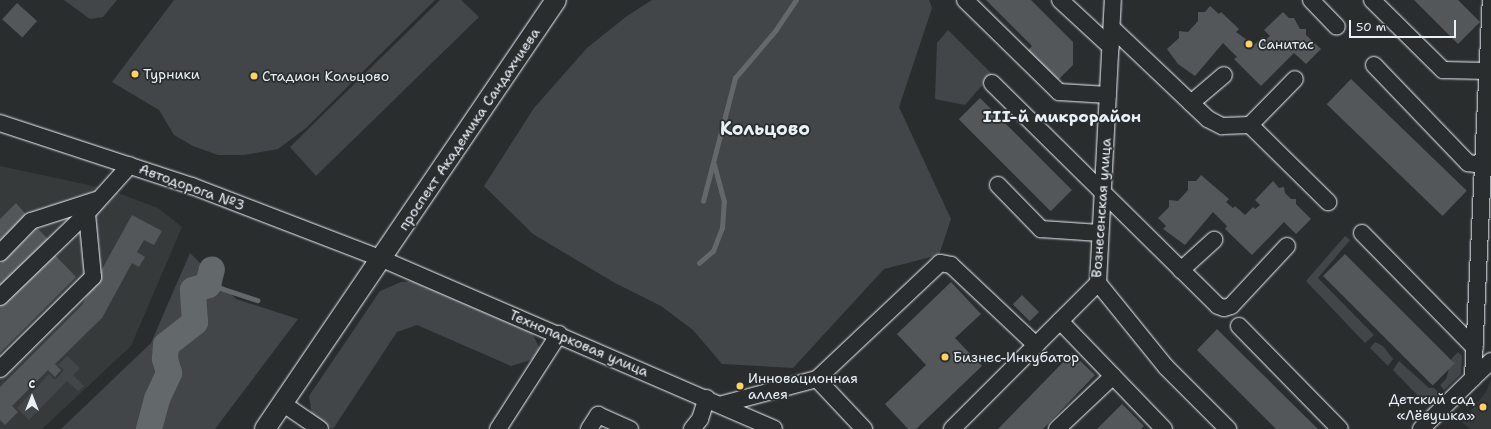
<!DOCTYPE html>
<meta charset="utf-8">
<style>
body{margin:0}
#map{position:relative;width:1491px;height:429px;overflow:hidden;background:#2a2d2e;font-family:"Shantell Sans",sans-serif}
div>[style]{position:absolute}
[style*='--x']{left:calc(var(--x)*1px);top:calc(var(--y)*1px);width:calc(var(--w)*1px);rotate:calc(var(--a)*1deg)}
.built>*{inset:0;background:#363a3b}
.green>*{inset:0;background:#424648}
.stream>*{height:4.5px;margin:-2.25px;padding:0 2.25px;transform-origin:2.25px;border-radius:2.25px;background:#63686b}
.river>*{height:26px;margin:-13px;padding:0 13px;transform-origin:13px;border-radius:13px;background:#63686b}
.building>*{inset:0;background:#535759;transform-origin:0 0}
.roads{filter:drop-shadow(0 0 1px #e8f1f8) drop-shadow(0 0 1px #e8f1f8)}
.minor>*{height:16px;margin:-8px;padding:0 8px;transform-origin:8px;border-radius:8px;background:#2a2d2e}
.major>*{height:20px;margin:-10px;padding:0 10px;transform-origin:10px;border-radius:10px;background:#2a2d2e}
.dots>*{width:11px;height:11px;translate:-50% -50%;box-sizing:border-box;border:2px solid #2a2d2e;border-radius:50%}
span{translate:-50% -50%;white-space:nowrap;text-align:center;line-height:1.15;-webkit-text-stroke:3.5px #2a2d2e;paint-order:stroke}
.poi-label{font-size:14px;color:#e8f1f8}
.left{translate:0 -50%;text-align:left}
.right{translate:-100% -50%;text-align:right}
.street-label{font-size:14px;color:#e8f1f8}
.quarter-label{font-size:16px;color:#e8f1f8;font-weight:700}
.district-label{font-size:18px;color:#e8f1f8;font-weight:700}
.north{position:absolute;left:12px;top:377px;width:40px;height:40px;-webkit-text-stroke:3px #2a2d2e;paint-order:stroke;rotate:0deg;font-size:11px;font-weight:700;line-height:16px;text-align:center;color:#e8f1f8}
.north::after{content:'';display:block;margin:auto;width:14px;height:18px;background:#e8f1f8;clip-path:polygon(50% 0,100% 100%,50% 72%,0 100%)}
.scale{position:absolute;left:1349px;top:20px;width:107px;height:18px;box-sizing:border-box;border:2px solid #e8f1f8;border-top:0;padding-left:5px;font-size:12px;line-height:14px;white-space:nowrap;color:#e8f1f8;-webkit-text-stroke:3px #2a2d2e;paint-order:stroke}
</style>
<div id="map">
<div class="built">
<div style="clip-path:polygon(0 166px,107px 189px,158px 208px,182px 227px,131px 346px,42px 429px,0 429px)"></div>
<div style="clip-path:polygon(1491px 380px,1491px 429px,1470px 429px,1462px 422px,1486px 392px)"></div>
</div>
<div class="green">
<div style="clip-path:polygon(64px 0,117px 0,103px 17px,90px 19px)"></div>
<div style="clip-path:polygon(174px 0,435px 0,306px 128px,278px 149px,244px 155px,218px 155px,193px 146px,174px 135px,159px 110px,112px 82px)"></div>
<div style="clip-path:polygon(440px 0,461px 0,479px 17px,316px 176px,290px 147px)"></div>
<div style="clip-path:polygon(652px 0,929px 0,932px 8px,899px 107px,951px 219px,939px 255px,884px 269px,793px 368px,722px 364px,693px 330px,661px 306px,615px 283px,533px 234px,484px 186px,534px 108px,587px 48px,627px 16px)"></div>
<div style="clip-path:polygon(948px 30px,992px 74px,965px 105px,935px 99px,937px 43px)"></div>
<div style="clip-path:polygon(1345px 236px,1350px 240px,1318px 278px,1374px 335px,1365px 343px,1306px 281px)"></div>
<div style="clip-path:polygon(190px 253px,236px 299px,298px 319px,215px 429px,61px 429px,151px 343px)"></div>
<div style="clip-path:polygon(412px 281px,532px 333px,540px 349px,534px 359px,511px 366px,417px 325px,397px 332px,333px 429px,312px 415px,309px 396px,380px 291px,401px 282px)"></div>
<div style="clip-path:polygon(1375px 342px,1383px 346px,1393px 359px,1388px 366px,1370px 348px)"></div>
<div style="clip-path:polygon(1458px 352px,1462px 356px,1461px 374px,1444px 390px,1440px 385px,1446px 379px,1452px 358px)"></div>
<div style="clip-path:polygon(67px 356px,80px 368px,73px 375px,84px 386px,78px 391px,67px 381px,29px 420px,17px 408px,49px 374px,55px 380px,64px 370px,58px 365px)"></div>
<div style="clip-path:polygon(1399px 361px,1429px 388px,1434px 388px,1440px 394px,1428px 406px,1393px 370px)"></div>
</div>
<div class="stream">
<div style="--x:703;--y:201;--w:127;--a:-75.4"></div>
<div style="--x:735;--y:78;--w:62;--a:-49.6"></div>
<div style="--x:775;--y:31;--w:37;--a:-56"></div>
<div style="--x:699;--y:263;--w:18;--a:-41"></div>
<div style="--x:713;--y:251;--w:25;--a:-69"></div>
<div style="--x:722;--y:228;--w:26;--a:-86"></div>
<div style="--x:724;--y:202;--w:39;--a:-105"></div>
<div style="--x:208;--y:284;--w:52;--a:18.1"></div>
</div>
<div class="river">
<div style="--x:149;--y:429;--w:31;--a:-75"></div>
<div style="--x:157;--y:399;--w:29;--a:-65"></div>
<div style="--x:169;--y:373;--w:15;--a:-106"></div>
<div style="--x:165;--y:359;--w:14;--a:-86"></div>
<div style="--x:166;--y:345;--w:37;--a:-38"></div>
<div style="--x:195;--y:322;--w:32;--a:-94"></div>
<div style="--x:193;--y:290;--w:16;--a:-18"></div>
<div style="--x:208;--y:285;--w:16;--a:-76"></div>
</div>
<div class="building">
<div style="clip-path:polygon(986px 0,1031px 0,1073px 42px,1073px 65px,1055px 83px,1025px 53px,1032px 46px)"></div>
<div style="clip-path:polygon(1414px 0,1458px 0,1480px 22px,1458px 44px)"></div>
<div style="left:17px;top:3px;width:27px;height:22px;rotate:42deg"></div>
<div style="clip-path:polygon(1210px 6px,1219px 14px,1221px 12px,1239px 29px,1236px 32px,1254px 45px,1262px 37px,1265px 40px,1270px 36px,1264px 30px,1283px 12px,1289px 18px,1294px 18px,1300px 29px,1306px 29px,1306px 35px,1321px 49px,1306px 64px,1294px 53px,1261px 86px,1234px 59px,1237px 57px,1223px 43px,1195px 76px,1178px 64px,1167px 49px,1179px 38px,1179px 31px,1188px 32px,1198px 21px,1198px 12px,1205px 12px)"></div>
<div style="left:1351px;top:79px;width:161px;height:35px;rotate:44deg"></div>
<div style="left:980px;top:98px;width:130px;height:30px;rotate:45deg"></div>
<div style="clip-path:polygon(1201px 175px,1229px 199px,1226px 202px,1233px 208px,1235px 206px,1245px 215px,1253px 207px,1255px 209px,1260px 205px,1255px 200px,1273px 181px,1279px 188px,1284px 187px,1285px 193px,1291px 199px,1296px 199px,1296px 204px,1311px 219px,1296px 234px,1284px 222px,1252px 255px,1225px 229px,1227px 226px,1213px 212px,1185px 245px,1163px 229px,1166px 226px,1158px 218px,1169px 207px,1169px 200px,1178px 201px,1188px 190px,1188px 181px,1196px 181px)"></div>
<div style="clip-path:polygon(16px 203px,28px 217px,0 245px,0 219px)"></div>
<div style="clip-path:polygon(132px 215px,162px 231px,154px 245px,144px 240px,137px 252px,145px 257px,139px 267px,132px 263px,102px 318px,55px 364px,61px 370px,55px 377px,48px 370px,12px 406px,18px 412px,5px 425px,0 420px,0 387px,82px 305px)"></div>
<div style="clip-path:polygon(37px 228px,48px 239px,0 286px,0 264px)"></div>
<div style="clip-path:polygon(53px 253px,76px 277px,0 353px,0 306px)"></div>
<div style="left:1345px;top:254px;width:155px;height:31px;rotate:45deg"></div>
<div style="clip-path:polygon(951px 282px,981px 314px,955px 338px,982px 366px,916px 429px,908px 429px,885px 404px,926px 365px,897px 334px)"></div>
<div style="left:1022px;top:295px;width:24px;height:13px;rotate:45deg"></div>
<div style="clip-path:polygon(1217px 329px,1244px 356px,1318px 429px,1276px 429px,1197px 350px)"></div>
<div style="clip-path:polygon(1072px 353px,1095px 375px,1043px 429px,998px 429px)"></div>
<div style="clip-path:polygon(1122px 404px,1144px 426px,1141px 429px,1097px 429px)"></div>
</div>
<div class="roads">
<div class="minor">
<div style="--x:965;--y:0;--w:132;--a:44.4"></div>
<div style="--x:1059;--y:92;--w:49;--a:3.5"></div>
<div style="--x:1060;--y:0;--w:69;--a:42.7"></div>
<div style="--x:1311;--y:0;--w:37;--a:46"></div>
<div style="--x:1372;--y:0;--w:100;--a:44.6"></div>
<div style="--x:1443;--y:70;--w:44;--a:1.3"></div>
<div style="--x:1112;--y:28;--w:132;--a:43.5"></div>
<div style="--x:1208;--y:119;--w:16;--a:27"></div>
<div style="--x:1222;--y:126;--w:28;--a:-2"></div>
<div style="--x:1250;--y:125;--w:64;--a:-45.6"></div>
<div style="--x:1374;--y:65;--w:136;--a:46.2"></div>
<div style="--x:1468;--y:163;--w:15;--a:8"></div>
<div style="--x:992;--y:83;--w:317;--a:44.6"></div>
<div style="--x:1218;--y:306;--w:6;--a:18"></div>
<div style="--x:1224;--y:308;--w:7;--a:-16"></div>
<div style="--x:1231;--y:306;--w:82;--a:-47"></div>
<div style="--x:1191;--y:103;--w:43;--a:-40.3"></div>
<div style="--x:0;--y:123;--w:202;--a:18.2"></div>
<div style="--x:192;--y:186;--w:204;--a:21"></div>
<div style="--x:382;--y:259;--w:427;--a:23.4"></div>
<div style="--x:1250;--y:125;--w:110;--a:44.6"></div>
<div style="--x:998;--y:185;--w:62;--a:45.7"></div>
<div style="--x:1041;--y:229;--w:59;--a:3.9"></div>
<div style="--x:1362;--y:233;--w:161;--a:45.5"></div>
<div style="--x:0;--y:253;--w:45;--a:-45.9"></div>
<div style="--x:31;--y:221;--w:68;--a:-17.9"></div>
<div style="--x:1181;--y:270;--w:45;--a:-42.3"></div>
<div style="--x:1098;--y:283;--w:108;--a:51"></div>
<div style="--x:1166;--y:367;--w:88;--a:45"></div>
<div style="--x:0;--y:297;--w:121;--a:-44"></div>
<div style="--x:1060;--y:321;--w:150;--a:46.1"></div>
<div style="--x:1239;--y:326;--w:144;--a:45.6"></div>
<div style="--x:0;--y:369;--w:131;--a:-44.7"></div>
<div style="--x:93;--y:277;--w:64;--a:-95.4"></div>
<div style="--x:87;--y:213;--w:64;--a:-48.1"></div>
<div style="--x:1473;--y:378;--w:25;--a:-43"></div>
<div style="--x:817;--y:379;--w:169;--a:-43.3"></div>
<div style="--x:940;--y:263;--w:11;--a:10"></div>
<div style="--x:951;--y:265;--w:117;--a:43.3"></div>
<div style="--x:282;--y:403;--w:46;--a:34.4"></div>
<div style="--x:723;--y:404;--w:97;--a:-14.9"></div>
<div style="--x:817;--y:379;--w:69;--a:46.8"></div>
<div style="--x:498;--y:429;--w:113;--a:-57.3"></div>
<div style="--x:589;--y:429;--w:17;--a:-57"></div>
<div style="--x:598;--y:415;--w:35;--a:24"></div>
<div style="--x:692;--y:429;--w:13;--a:-51"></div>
<div style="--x:700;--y:419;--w:22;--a:-72"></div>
<div style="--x:952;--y:429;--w:206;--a:-45"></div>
<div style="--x:1098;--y:283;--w:283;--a:-87"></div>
<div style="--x:1057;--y:429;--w:77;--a:-43.4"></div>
<div style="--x:1421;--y:429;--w:73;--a:-44.4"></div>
<div style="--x:1473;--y:378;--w:378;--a:-87.3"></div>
</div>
<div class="major">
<div style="--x:265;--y:429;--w:518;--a:-55.85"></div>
</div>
</div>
<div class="dots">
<div style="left:1249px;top:44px;background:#ffd166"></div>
<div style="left:135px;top:74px;background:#ffd166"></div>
<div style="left:254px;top:76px;background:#ffd166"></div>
<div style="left:945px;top:357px;background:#ffd166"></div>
<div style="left:740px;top:386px;background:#ffd166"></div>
<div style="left:1483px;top:407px;background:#ffd166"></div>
</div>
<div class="poi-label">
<span class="left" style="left:1258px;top:44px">Санитас</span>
<span class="left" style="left:143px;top:74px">Турники</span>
<span class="left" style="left:262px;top:76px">Стадион Кольцово</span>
<span class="left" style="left:953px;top:357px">Бизнес-Инкубатор</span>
<span class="left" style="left:748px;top:386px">Инновационная<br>аллея</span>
<span class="right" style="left:1475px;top:407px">Детский сад<br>«Лёвушка»</span>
</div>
<div class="street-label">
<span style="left:469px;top:129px;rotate:-56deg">проспект Академика Сандахчиева</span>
<span style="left:192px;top:187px;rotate:20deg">Автодорога №3</span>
<span style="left:1101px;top:208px;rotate:-86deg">Вознесенская улица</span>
<span style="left:579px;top:343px;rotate:23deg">Технопарковая улица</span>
</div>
<div class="quarter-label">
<span style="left:1062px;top:117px">III-й микрорайон</span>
</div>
<div class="district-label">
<span style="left:765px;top:129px">Кольцово</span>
</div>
<div class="north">С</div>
<div class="scale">50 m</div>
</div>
